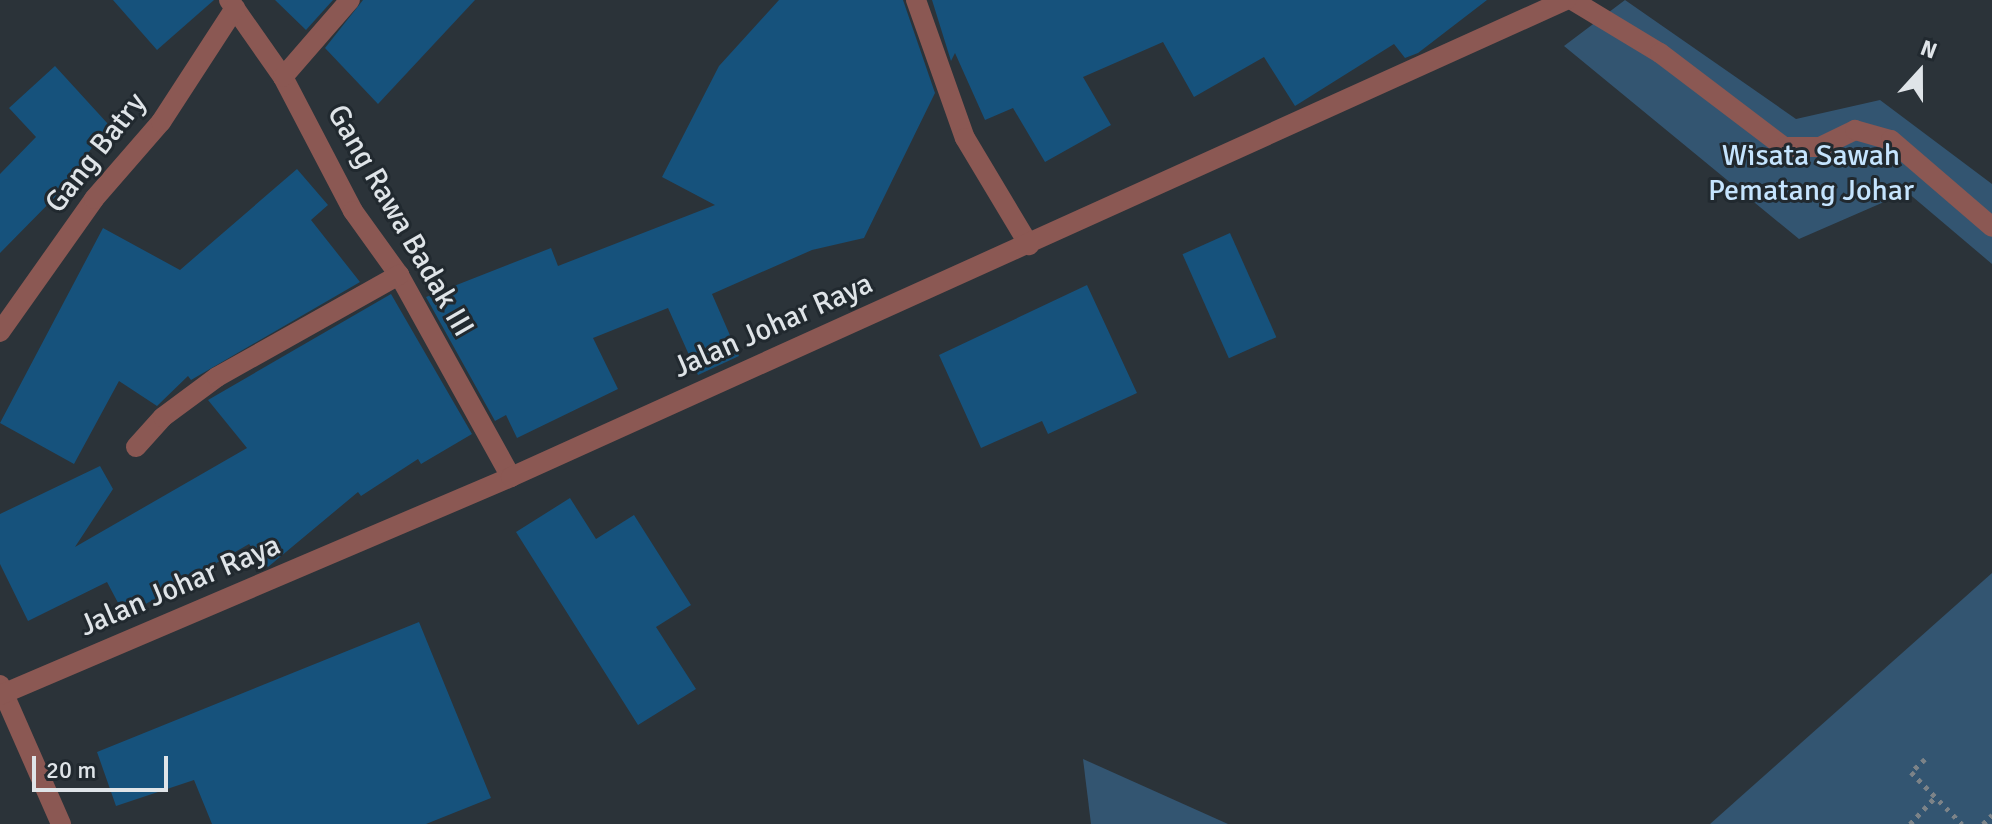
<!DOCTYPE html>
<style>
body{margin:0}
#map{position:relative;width:1992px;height:824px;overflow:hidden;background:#2b3339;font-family:Signika,sans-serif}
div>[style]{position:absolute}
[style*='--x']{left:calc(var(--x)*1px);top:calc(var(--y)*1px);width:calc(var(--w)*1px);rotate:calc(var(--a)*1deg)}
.green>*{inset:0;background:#335571}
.building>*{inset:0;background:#16527c;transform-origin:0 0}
.path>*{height:5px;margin-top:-2.5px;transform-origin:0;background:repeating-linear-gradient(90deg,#7c8388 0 4px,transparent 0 10px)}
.minor>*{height:20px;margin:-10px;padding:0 10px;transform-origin:10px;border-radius:10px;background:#8b5853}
.tertiary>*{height:20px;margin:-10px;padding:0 10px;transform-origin:10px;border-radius:10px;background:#8b5853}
span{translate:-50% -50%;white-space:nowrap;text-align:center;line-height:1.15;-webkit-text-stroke:6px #21292f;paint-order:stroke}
.street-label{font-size:30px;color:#dfe4e8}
.park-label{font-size:30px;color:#c5e4fe}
.north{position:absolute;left:1880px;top:32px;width:80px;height:80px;-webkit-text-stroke:6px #21292f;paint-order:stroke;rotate:21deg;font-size:22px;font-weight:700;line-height:32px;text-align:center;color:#dfe4e8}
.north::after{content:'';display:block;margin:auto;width:28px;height:36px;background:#dfe4e8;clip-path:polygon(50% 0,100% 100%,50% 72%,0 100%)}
.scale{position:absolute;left:32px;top:756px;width:136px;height:36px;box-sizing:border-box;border:4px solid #dfe4e8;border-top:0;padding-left:10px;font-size:24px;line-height:28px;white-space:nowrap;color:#dfe4e8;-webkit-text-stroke:6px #21292f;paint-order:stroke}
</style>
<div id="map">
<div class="green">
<div style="clip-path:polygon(1625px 0,1796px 119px,1880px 100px,1992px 184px,1992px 264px,1907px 192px,1799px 239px,1564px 46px)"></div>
<div style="clip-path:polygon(1992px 573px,1992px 824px,1710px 824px)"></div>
<div style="clip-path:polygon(1083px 759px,1228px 824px,1091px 824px)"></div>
</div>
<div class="building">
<div style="clip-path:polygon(113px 0,214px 0,157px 50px)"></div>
<div style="clip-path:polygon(275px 0,333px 0,306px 30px)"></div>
<div style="clip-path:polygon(363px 0,475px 0,378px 104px,325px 48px)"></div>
<div style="clip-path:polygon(779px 0,903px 0,935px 93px,864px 238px,812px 250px,712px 294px,739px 356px,698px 375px,668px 308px,593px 338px,618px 389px,517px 438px,506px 415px,495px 421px,426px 297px,551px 248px,558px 266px,715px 205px,662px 177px,719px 66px)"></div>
<div style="clip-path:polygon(932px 0,1487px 0,1418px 53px,1405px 58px,1394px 44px,1295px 106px,1264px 57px,1194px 97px,1163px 42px,1083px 77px,1111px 125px,1045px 162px,1013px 108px,985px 120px,955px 53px,951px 61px)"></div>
<div style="clip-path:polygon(55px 66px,108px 124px,65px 187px,0 253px,0 174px,36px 137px,9px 108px)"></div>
<div style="clip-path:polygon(297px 169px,328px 205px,311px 220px,360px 282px,191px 380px,188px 376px,157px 406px,119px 381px,74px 464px,0 423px,103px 228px,180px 270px)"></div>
<div style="left:1230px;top:233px;width:114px;height:52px;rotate:66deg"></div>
<div style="clip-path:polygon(1087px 285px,1137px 393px,1048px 434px,1042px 421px,981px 448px,939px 355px)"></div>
<div style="clip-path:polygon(391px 294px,472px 434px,421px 464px,418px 459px,361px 496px,358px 492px,268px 567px,249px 544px,125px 616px,107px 582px,28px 621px,0 564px,0 514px,100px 466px,113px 489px,75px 547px,247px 448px,208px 400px)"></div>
<div style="clip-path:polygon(570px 498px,596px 539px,634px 515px,691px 605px,656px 627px,696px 689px,638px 725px,516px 532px)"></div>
<div style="clip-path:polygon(419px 622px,491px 798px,426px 824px,212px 824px,194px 780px,116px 806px,97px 752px)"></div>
</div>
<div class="path">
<div style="--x:1925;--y:759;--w:19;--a:137"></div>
<div style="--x:1911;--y:772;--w:73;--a:45.6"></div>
<div style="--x:1910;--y:824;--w:37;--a:-47"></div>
<div style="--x:1983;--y:824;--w:13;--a:-45"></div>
</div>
<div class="minor">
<div style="--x:229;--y:0;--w:94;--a:55"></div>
<div style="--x:283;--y:77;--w:151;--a:62.4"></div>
<div style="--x:353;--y:211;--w:79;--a:54.3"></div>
<div style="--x:399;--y:275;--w:231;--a:61"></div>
<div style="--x:916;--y:0;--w:146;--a:70.5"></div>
<div style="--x:965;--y:138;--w:125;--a:59.1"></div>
<div style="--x:1572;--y:0;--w:103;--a:31.1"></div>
<div style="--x:1660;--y:53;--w:156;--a:37.2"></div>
<div style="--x:1784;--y:147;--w:36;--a:0"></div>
<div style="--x:1820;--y:147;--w:39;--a:-26"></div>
<div style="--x:1855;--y:130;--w:37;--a:16"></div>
<div style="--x:1891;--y:140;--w:133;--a:40.7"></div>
<div style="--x:283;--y:77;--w:102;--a:-49"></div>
<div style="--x:0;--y:332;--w:163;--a:-54.7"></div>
<div style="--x:94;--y:199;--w:102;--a:-49"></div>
<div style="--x:161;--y:122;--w:136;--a:-57"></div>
<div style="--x:136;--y:447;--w:40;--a:-48"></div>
<div style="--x:163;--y:417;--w:67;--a:-36.5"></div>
<div style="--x:217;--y:377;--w:209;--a:-29.3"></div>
<div style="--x:0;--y:685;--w:152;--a:66.3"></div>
</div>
<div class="tertiary">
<div style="--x:0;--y:695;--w:556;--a:-23.1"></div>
<div style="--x:511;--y:477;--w:1158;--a:-24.33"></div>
</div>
<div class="street-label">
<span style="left:96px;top:153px;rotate:-52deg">Gang Batry</span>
<span style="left:400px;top:221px;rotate:60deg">Gang Rawa Badak III</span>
<span style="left:773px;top:326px;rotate:-24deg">Jalan Johar Raya</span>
<span style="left:180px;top:586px;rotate:-23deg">Jalan Johar Raya</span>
</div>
<div class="park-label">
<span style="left:1811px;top:173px">Wisata Sawah<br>Pematang Johar</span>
</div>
<div class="north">N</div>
<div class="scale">20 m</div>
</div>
